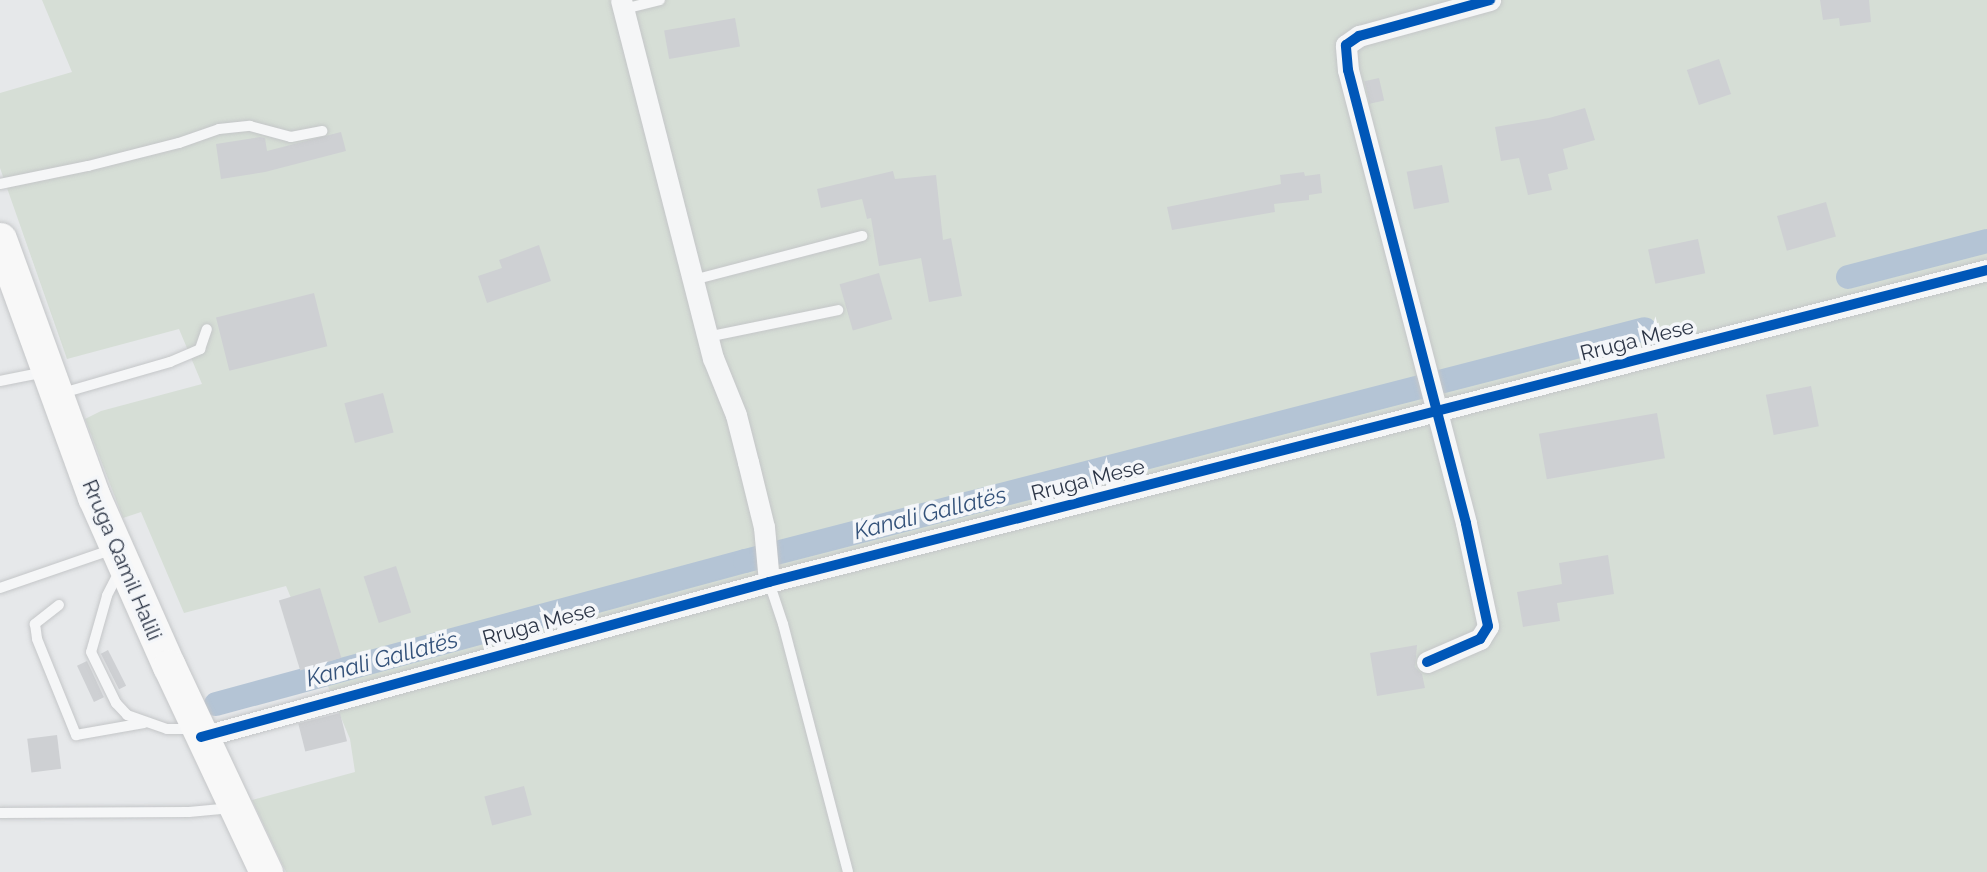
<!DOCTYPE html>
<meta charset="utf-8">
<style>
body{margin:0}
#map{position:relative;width:1987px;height:872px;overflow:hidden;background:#e6e8ea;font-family:Raleway,sans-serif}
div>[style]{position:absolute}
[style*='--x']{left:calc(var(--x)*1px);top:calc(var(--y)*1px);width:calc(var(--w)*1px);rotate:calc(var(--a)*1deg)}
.green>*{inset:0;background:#d6ded6}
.canal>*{height:24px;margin:-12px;padding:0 12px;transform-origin:12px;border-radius:12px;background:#b4c4d5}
.building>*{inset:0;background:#ced0d3;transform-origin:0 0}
.roads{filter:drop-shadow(0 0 2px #c4c6c8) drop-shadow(0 0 2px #c4c6c8)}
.service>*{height:10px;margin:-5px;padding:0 5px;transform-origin:5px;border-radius:5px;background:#f5f6f7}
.minor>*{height:21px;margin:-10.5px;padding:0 10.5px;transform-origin:10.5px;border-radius:10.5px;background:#f5f6f7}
.primary>*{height:33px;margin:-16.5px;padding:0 16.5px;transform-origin:16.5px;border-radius:16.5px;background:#f8f8f8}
.cycleway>*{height:10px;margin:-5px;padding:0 5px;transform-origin:5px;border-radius:5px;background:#0057b8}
span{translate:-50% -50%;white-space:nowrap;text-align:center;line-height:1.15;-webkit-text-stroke:7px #f4f6f9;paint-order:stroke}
.street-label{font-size:21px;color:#2b3445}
.water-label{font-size:23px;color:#34527a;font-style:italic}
</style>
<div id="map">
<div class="green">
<div style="clip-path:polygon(42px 0,1987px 0,1987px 872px,286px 872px,252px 800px,355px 772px,350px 739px,286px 586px,184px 613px,141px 512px,123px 518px,85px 419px,101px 411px,202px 384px,179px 329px,67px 359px,0 168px,0 93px,72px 72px)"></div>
</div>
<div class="canal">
<div style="--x:1848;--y:277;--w:144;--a:-14.5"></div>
<div style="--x:216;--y:704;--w:548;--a:-15.13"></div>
<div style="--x:745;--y:561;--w:929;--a:-14.45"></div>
</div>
<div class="building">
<div style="clip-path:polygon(1820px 0,1869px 0,1871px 22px,1840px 26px,1839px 18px,1823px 20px)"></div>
<div style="left:735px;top:18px;width:29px;height:72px;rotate:80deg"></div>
<div style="left:1719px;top:59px;width:37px;height:34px;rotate:71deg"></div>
<div style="left:1379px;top:78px;width:23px;height:15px;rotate:77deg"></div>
<div style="clip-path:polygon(1585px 108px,1595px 140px,1563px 149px,1568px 169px,1548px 174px,1552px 190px,1528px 195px,1519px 158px,1501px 161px,1495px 127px,1549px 118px)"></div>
<div style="clip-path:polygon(341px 132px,346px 151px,265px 172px,221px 179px,216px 144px,260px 137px,265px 138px,267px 151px)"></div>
<div style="left:1442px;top:165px;width:38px;height:36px;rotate:79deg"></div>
<div style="clip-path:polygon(893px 171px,895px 179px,936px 175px,943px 240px,951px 238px,962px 296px,929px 302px,921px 258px,879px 266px,871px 218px,867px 219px,862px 199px,821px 208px,817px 189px)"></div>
<div style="clip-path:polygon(1304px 172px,1305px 176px,1320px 174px,1322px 193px,1309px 195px,1309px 200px,1274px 204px,1275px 212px,1172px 230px,1167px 207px,1281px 184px,1280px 175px)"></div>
<div style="left:1826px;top:202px;width:36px;height:51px;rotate:74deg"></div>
<div style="left:1698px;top:239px;width:35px;height:51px;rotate:78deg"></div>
<div style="clip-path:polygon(539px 245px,551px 281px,487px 303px,478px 276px,502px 268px,499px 260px)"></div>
<div style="left:879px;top:273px;width:48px;height:41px;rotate:74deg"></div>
<div style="left:314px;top:293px;width:55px;height:101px;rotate:76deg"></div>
<div style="left:1811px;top:386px;width:41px;height:46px;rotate:79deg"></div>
<div style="left:383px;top:393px;width:41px;height:40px;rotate:75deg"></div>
<div style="left:1657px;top:413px;width:46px;height:120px;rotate:80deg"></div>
<div style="clip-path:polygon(1608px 555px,1614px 594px,1557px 603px,1560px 621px,1523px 627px,1517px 592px,1562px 584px,1559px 563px)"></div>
<div style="left:396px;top:566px;width:49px;height:34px;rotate:72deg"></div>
<div style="left:320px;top:588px;width:73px;height:43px;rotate:73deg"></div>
<div style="clip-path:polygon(1417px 645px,1415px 667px,1422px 674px,1425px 688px,1377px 696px,1370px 653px)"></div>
<div style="left:108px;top:650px;width:40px;height:8px;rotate:63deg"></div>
<div style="left:87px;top:661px;width:40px;height:11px;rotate:65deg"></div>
<div style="left:340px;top:713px;width:29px;height:43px;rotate:76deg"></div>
<div style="left:57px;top:735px;width:34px;height:30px;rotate:83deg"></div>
<div style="left:524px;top:786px;width:30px;height:41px;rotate:75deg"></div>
</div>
<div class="roads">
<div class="service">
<div style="--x:624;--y:9;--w:37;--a:-14"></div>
<div style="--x:0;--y:184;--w:90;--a:-11.6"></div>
<div style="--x:88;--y:166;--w:94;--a:-14.2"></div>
<div style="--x:179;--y:143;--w:42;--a:-19.3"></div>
<div style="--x:219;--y:129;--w:31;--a:-6"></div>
<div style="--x:250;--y:126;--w:42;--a:15"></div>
<div style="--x:291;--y:137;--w:32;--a:-11"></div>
<div style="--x:693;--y:280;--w:175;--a:-14.6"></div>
<div style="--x:707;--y:337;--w:134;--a:-11.6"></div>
<div style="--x:0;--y:381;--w:46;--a:-11.3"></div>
<div style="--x:59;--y:394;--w:116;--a:-16.1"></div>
<div style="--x:170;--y:362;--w:33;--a:-23"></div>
<div style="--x:200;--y:349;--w:21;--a:-71"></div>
<div style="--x:120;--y:570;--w:29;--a:117"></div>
<div style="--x:107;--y:596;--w:58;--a:105.9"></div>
<div style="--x:91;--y:652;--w:57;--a:63.9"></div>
<div style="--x:116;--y:703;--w:16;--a:47"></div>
<div style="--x:127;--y:715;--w:42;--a:19.3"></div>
<div style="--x:167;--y:729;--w:26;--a:0"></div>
<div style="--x:769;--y:582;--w:44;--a:71.6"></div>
<div style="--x:783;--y:624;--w:256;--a:75.3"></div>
<div style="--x:0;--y:588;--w:120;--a:-19"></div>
<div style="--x:59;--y:605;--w:31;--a:142"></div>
<div style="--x:35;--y:624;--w:15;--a:82"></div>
<div style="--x:37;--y:639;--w:104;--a:67.9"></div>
<div style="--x:76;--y:735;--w:69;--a:-10"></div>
<div style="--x:0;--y:813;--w:189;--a:-0.3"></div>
<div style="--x:189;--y:812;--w:43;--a:-5.3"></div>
</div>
<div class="minor">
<div style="--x:621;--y:0;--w:370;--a:75.6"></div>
<div style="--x:713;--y:358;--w:61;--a:68"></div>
<div style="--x:736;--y:415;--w:49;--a:75.7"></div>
<div style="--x:748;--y:462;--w:67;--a:76.2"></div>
<div style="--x:764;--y:527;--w:55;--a:84.8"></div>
<div style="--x:1427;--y:662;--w:58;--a:-23.5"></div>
<div style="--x:1480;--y:639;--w:15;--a:-58"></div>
<div style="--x:1488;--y:626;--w:105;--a:-102.1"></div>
<div style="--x:1466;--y:523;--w:468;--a:-104.6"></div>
<div style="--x:1348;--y:70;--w:25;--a:-95"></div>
<div style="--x:1346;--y:45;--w:16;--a:-35"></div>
<div style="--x:1359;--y:36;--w:136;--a:-15.4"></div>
<div style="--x:201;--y:737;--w:589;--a:-15.26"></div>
<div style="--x:769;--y:582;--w:1257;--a:-14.37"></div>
</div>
<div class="primary">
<div style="--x:0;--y:239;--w:275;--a:70"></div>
<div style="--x:94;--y:497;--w:185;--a:66.1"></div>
<div style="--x:169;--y:666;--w:228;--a:64.8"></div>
</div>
</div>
<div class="cycleway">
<div style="--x:1427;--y:662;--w:58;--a:-23.5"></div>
<div style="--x:1480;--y:639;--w:15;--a:-58"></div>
<div style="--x:1488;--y:626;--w:105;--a:-102.1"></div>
<div style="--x:1466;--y:523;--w:468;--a:-104.6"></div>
<div style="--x:1348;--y:70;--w:25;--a:-95"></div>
<div style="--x:1346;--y:45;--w:16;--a:-35"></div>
<div style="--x:1359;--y:36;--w:136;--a:-15.4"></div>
<div style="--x:201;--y:737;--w:589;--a:-15.26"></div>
<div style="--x:769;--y:582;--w:1257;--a:-14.37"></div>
</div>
<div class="street-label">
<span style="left:1637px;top:340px;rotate:-14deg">Rruga Mese</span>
<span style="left:1088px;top:480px;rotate:-14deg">Rruga Mese</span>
<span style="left:122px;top:560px;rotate:67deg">Rruga Qamil Halili</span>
<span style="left:539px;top:624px;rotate:-15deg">Rruga Mese</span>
</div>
<div class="water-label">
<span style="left:930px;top:513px;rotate:-14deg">Kanali Gallatës</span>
<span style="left:382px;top:659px;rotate:-15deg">Kanali Gallatës</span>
</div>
</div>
